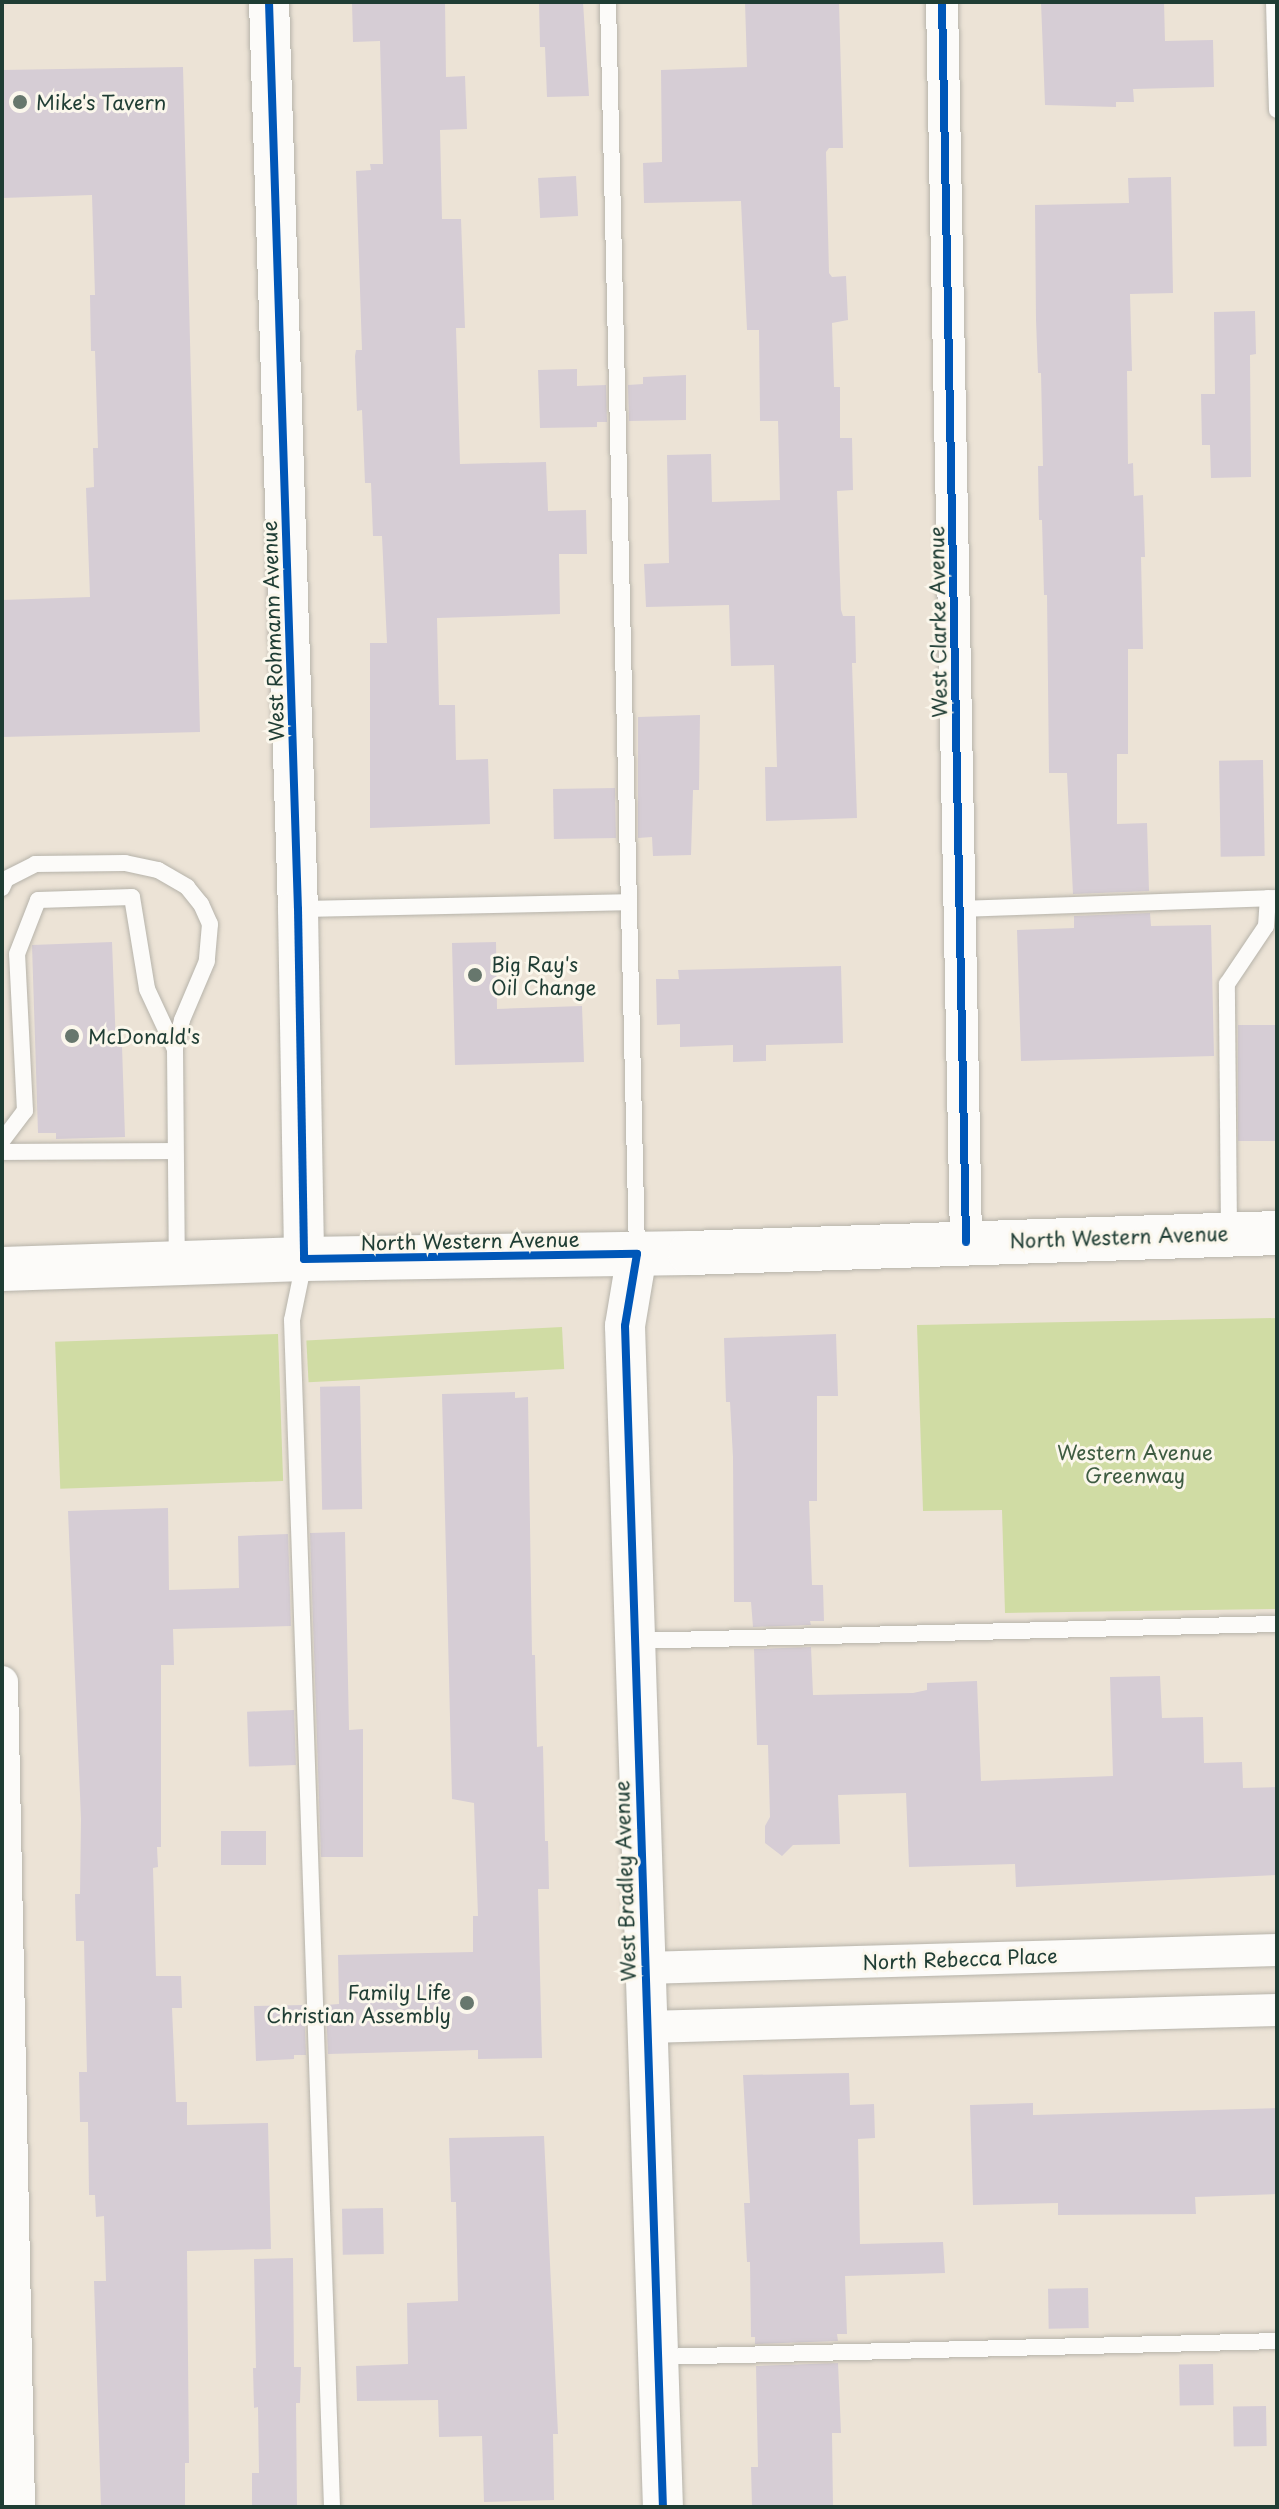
<!DOCTYPE html>
<style>
body{margin:0}
#map{position:relative;width:1279px;height:2509px;overflow:hidden;background:#ece3d6;font-family:"Playpen Sans",sans-serif}
div>[style]{position:absolute}
[style*='--x']{left:calc(var(--x)*1px);top:calc(var(--y)*1px);width:calc(var(--w)*1px);rotate:calc(var(--a)*1deg)}
.green>*{inset:0;background:#d0dca4;transform-origin:0 0}
.building>*{inset:0;background:#d6cdd5;transform-origin:0 0}
.roads{filter:drop-shadow(0 0 2px #b6b3aa) drop-shadow(0 0 2px #b6b3aa)}
.service>*{height:16px;margin:-8px;padding:0 8px;transform-origin:8px;border-radius:8px;background:#fcfbf9}
.minor>*{height:32px;margin:-16px;padding:0 16px;transform-origin:16px;border-radius:16px;background:#fcfbf9}
.tertiary>*{height:40px;margin:-20px;padding:0 20px;transform-origin:20px;border-radius:20px;background:#fcfbf9}
.secondary>*{height:44px;margin:-22px;padding:0 22px;transform-origin:22px;border-radius:22px;background:#fcfbf9}
.cycleway>*{height:8px;margin:-4px;padding:0 4px;transform-origin:4px;border-radius:4px;background:#0057b8}
.dots>*{width:22px;height:22px;translate:-50% -50%;box-sizing:border-box;border:4px solid #fbf7ec;border-radius:50%}
span{translate:-50% -50%;white-space:nowrap;text-align:center;line-height:1.15;-webkit-text-stroke:6px #fbf7ec;paint-order:stroke}
.poi-label{font-size:20px;color:#1f3d34}
.left{translate:0 -50%;text-align:left}
.right{translate:-100% -50%;text-align:right}
.street-label{font-size:20px;color:#1f3d34}
.park-label{font-size:20px;color:#3e5c42}
.frame{position:absolute;inset:0;border:4px solid #1f3d34;pointer-events:none}
</style>
<div id="map">
<div class="green">
<div style="clip-path:polygon(1277px 1318px,1277px 1609px,1005px 1613px,1002px 1510px,923px 1511px,917px 1325px)"></div>
<div style="left:562px;top:1327px;width:42px;height:256px;rotate:87deg"></div>
<div style="left:278px;top:1334px;width:147px;height:223px;rotate:88deg"></div>
</div>
<div class="building">
<div style="clip-path:polygon(352px 2px,445px 2px,446px 77px,465px 76px,467px 129px,440px 130px,442px 219px,461px 219px,465px 328px,456px 328px,460px 464px,546px 462px,548px 511px,586px 510px,587px 554px,559px 554px,560px 614px,437px 618px,439px 705px,455px 705px,456px 760px,488px 759px,490px 824px,370px 828px,370px 643px,387px 643px,382px 536px,373px 536px,371px 483px,365px 483px,362px 410px,357px 411px,355px 356px,356px 350px,362px 350px,356px 171px,371px 170px,370px 164px,383px 164px,380px 41px,353px 42px)"></div>
<div style="clip-path:polygon(539px 2px,583px 2px,589px 96px,547px 97px,545px 47px,540px 47px)"></div>
<div style="clip-path:polygon(745px 2px,839px 2px,843px 148px,829px 148px,826px 152px,829px 273px,832px 277px,846px 276px,848px 320px,832px 323px,834px 387px,840px 387px,840px 438px,852px 438px,853px 490px,837px 491px,841px 610px,843px 616px,855px 616px,856px 663px,852px 663px,857px 818px,766px 821px,765px 767px,777px 767px,774px 665px,731px 666px,729px 605px,646px 607px,644px 564px,669px 563px,667px 455px,711px 454px,712px 502px,780px 500px,778px 421px,760px 421px,759px 330px,747px 330px,741px 201px,644px 203px,643px 163px,662px 162px,661px 70px,747px 67px)"></div>
<div style="clip-path:polygon(1041px 2px,1164px 2px,1165px 41px,1213px 40px,1214px 87px,1133px 89px,1134px 102px,1116px 102px,1116px 107px,1045px 105px)"></div>
<div style="clip-path:polygon(183px 67px,200px 732px,2px 737px,2px 600px,90px 597px,86px 488px,94px 487px,93px 448px,98px 448px,95px 351px,91px 351px,90px 295px,95px 295px,92px 195px,2px 198px,2px 70px)"></div>
<div style="left:576px;top:176px;width:40px;height:38px;rotate:87deg"></div>
<div style="clip-path:polygon(1171px 177px,1173px 293px,1130px 294px,1132px 371px,1127px 371px,1128px 464px,1133px 463px,1134px 496px,1143px 495px,1145px 557px,1141px 557px,1143px 649px,1128px 649px,1128px 754px,1117px 754px,1117px 824px,1147px 823px,1149px 891px,1073px 894px,1067px 773px,1049px 773px,1047px 595px,1044px 595px,1042px 520px,1039px 520px,1038px 466px,1043px 466px,1041px 373px,1038px 373px,1036px 320px,1035px 205px,1129px 203px,1128px 178px)"></div>
<div style="clip-path:polygon(1255px 311px,1256px 354px,1250px 355px,1251px 477px,1211px 478px,1210px 445px,1202px 445px,1201px 394px,1215px 394px,1214px 312px)"></div>
<div style="clip-path:polygon(577px 369px,577px 386px,606px 385px,607px 422px,597px 422px,597px 427px,540px 428px,538px 370px)"></div>
<div style="clip-path:polygon(686px 375px,686px 420px,629px 421px,628px 385px,643px 384px,643px 377px)"></div>
<div style="clip-path:polygon(700px 715px,699px 790px,693px 790px,691px 855px,653px 856px,652px 837px,638px 838px,638px 717px)"></div>
<div style="left:1263px;top:760px;width:96px;height:44px;rotate:89deg"></div>
<div style="left:615px;top:788px;width:50px;height:62px;rotate:89deg"></div>
<div style="clip-path:polygon(1150px 913px,1151px 926px,1211px 925px,1214px 1056px,1021px 1061px,1017px 930px,1074px 928px,1074px 916px)"></div>
<div style="clip-path:polygon(112px 942px,116px 1046px,122px 1046px,125px 1137px,56px 1139px,56px 1133px,38px 1133px,32px 945px)"></div>
<div style="clip-path:polygon(496px 942px,497px 1009px,582px 1006px,584px 1062px,455px 1065px,452px 943px)"></div>
<div style="clip-path:polygon(841px 966px,843px 1043px,766px 1045px,766px 1061px,733px 1062px,733px 1045px,680px 1047px,680px 1024px,657px 1025px,656px 979px,679px 979px,678px 970px)"></div>
<div style="left:1277px;top:1025px;width:116px;height:39px;rotate:90deg"></div>
<div style="clip-path:polygon(836px 1334px,838px 1396px,817px 1396px,817px 1501px,809px 1501px,812px 1585px,823px 1585px,824px 1621px,810px 1621px,811px 1625px,753px 1627px,751px 1602px,734px 1602px,733px 1457px,730px 1402px,726px 1402px,724px 1338px)"></div>
<div style="left:360px;top:1386px;width:123px;height:40px;rotate:89deg"></div>
<div style="clip-path:polygon(515px 1392px,515px 1398px,528px 1397px,532px 1655px,535px 1655px,537px 1747px,543px 1746px,545px 1841px,548px 1841px,549px 1889px,538px 1889px,542px 2058px,478px 2059px,478px 2050px,328px 2054px,326px 2005px,339px 2004px,338px 1955px,473px 1952px,473px 1916px,478px 1916px,474px 1803px,452px 1799px,442px 1394px)"></div>
<div style="clip-path:polygon(168px 1508px,169px 1590px,239px 1588px,238px 1536px,288px 1534px,291px 1626px,173px 1629px,174px 1665px,161px 1665px,161px 1847px,157px 1847px,158px 1867px,153px 1868px,156px 1976px,181px 1976px,182px 2008px,172px 2008px,176px 2102px,187px 2102px,187px 2125px,268px 2123px,271px 2249px,187px 2251px,189px 2463px,185px 2463px,185px 2507px,101px 2507px,94px 2281px,106px 2281px,104px 2216px,96px 2217px,95px 2195px,89px 2195px,88px 2122px,80px 2122px,79px 2072px,87px 2072px,84px 1941px,76px 1941px,75px 1894px,80px 1894px,81px 1819px,68px 1511px)"></div>
<div style="clip-path:polygon(345px 1532px,349px 1730px,363px 1729px,363px 1857px,321px 1857px,310px 1533px)"></div>
<div style="clip-path:polygon(811px 1647px,813px 1695px,913px 1693px,927px 1690px,927px 1683px,977px 1681px,981px 1781px,1113px 1776px,1110px 1677px,1160px 1676px,1162px 1718px,1203px 1717px,1204px 1763px,1242px 1762px,1243px 1788px,1277px 1787px,1277px 1875px,1016px 1887px,1015px 1864px,909px 1867px,906px 1793px,838px 1795px,840px 1844px,793px 1845px,782px 1856px,765px 1843px,765px 1826px,770px 1817px,768px 1745px,757px 1745px,754px 1649px)"></div>
<div style="left:294px;top:1710px;width:55px;height:47px;rotate:88deg"></div>
<div style="left:266px;top:1831px;width:34px;height:45px;rotate:90deg"></div>
<div style="clip-path:polygon(304px 2005px,306px 2055px,294px 2055px,294px 2059px,256px 2061px,254px 2006px)"></div>
<div style="clip-path:polygon(849px 2073px,850px 2105px,874px 2104px,875px 2138px,858px 2139px,860px 2244px,943px 2242px,945px 2273px,845px 2276px,847px 2334px,837px 2334px,838px 2341px,755px 2344px,755px 2337px,751px 2337px,750px 2262px,747px 2262px,744px 2203px,750px 2203px,743px 2075px)"></div>
<div style="clip-path:polygon(1033px 2103px,1033px 2115px,1277px 2108px,1277px 2194px,1195px 2197px,1196px 2214px,1058px 2215px,1058px 2203px,973px 2205px,970px 2105px)"></div>
<div style="clip-path:polygon(544px 2136px,558px 2434px,553px 2434px,554px 2500px,484px 2502px,482px 2436px,439px 2437px,438px 2400px,357px 2401px,356px 2366px,408px 2364px,407px 2303px,458px 2301px,456px 2202px,451px 2202px,449px 2138px)"></div>
<div style="left:383px;top:2208px;width:46px;height:41px;rotate:89deg"></div>
<div style="clip-path:polygon(293px 2258px,294px 2367px,301px 2367px,300px 2403px,296px 2403px,297px 2507px,252px 2507px,252px 2473px,259px 2473px,258px 2407px,254px 2408px,253px 2368px,256px 2368px,254px 2259px)"></div>
<div style="left:1088px;top:2288px;width:40px;height:40px;rotate:89deg"></div>
<div style="clip-path:polygon(838px 2363px,841px 2433px,832px 2433px,833px 2507px,752px 2507px,751px 2467px,758px 2467px,756px 2366px)"></div>
<div style="left:1213px;top:2364px;width:41px;height:34px;rotate:89deg"></div>
<div style="left:1266px;top:2406px;width:40px;height:33px;rotate:89deg"></div>
</div>
<div class="roads">
<div class="service">
<div style="--x:608;--y:2;--w:1250;--a:88.67"></div>
<div style="--x:1274;--y:2;--w:108;--a:88.4"></div>
<div style="--x:2;--y:888;--w:10;--a:-66"></div>
<div style="--x:6;--y:879;--w:33;--a:-27"></div>
<div style="--x:35;--y:864;--w:90;--a:-0.6"></div>
<div style="--x:125;--y:863;--w:34;--a:12"></div>
<div style="--x:158;--y:870;--w:34;--a:30"></div>
<div style="--x:187;--y:887;--w:22;--a:51"></div>
<div style="--x:201;--y:904;--w:22;--a:66"></div>
<div style="--x:210;--y:924;--w:37;--a:95"></div>
<div style="--x:207;--y:961;--w:64;--a:113"></div>
<div style="--x:182;--y:1020;--w:30;--a:104"></div>
<div style="--x:175;--y:1049;--w:212;--a:89.5"></div>
<div style="--x:299;--y:909;--w:330;--a:-1.2"></div>
<div style="--x:960;--y:909;--w:315;--a:-2"></div>
<div style="--x:2;--y:1141;--w:38;--a:-53"></div>
<div style="--x:25;--y:1111;--w:157;--a:-92.9"></div>
<div style="--x:17;--y:954;--w:58;--a:-68.7"></div>
<div style="--x:38;--y:900;--w:94;--a:-1.8"></div>
<div style="--x:132;--y:897;--w:93;--a:80.7"></div>
<div style="--x:147;--y:989;--w:66;--a:65"></div>
<div style="--x:2;--y:1152;--w:172;--a:-0.3"></div>
<div style="--x:1229;--y:1232;--w:248;--a:-90.5"></div>
<div style="--x:1227;--y:984;--w:70;--a:-56.1"></div>
<div style="--x:1266;--y:926;--w:28;--a:-86"></div>
<div style="--x:304;--y:1262;--w:59;--a:101.7"></div>
<div style="--x:292;--y:1320;--w:1188;--a:88.07"></div>
<div style="--x:635;--y:1641;--w:642;--a:-1.52"></div>
<div style="--x:659;--y:2357;--w:618;--a:-1.48"></div>
</div>
<div class="minor">
<div style="--x:942;--y:2;--w:1240;--a:88.89"></div>
<div style="--x:2;--y:1682;--w:825;--a:88.82"></div>
<div style="--x:644;--y:1968;--w:633;--a:-1.63"></div>
<div style="--x:646;--y:2027;--w:631;--a:-1.54"></div>
</div>
<div class="tertiary">
<div style="--x:269;--y:2;--w:907;--a:88.17"></div>
<div style="--x:298;--y:909;--w:350;--a:89"></div>
<div style="--x:637;--y:1254;--w:73;--a:99.5"></div>
<div style="--x:625;--y:1326;--w:1182;--a:88.16"></div>
</div>
<div class="secondary">
<div style="--x:2;--y:1269;--w:302;--a:-1.9"></div>
<div style="--x:304;--y:1259;--w:386;--a:-0.9"></div>
<div style="--x:690;--y:1253;--w:587;--a:-1.95"></div>
</div>
</div>
<div class="cycleway">
<div style="--x:269;--y:2;--w:907;--a:88.17"></div>
<div style="--x:298;--y:909;--w:350;--a:89"></div>
<div style="--x:304;--y:1259;--w:333;--a:-0.9"></div>
<div style="--x:637;--y:1254;--w:73;--a:99.5"></div>
<div style="--x:625;--y:1326;--w:1182;--a:88.16"></div>
<div style="--x:942;--y:2;--w:1240;--a:88.89"></div>
</div>
<div class="dots">
<div style="left:20px;top:102px;background:#67776d"></div>
<div style="left:475px;top:975px;background:#67776d"></div>
<div style="left:72px;top:1036px;background:#67776d"></div>
<div style="left:467px;top:2003px;background:#67776d"></div>
</div>
<div class="poi-label">
<span class="left" style="left:36px;top:102px">Mike's Tavern</span>
<span class="left" style="left:491px;top:976px">Big Ray's<br>Oil Change</span>
<span class="left" style="left:88px;top:1036px">McDonald's</span>
<span class="right" style="left:451px;top:2004px">Family Life<br>Christian Assembly</span>
</div>
<div class="street-label">
<span style="left:938px;top:622px;rotate:-91deg">West Clarke Avenue</span>
<span style="left:273px;top:631px;rotate:-92deg">West Rohmann Avenue</span>
<span style="left:1119px;top:1237px;rotate:-2deg">North Western Avenue</span>
<span style="left:470px;top:1241px;rotate:-1deg">North Western Avenue</span>
<span style="left:625px;top:1881px;rotate:-92deg">West Bradley Avenue</span>
<span style="left:960px;top:1959px;rotate:-2deg">North Rebecca Place</span>
</div>
<div class="park-label">
<span style="left:1135px;top:1464px">Western Avenue<br>Greenway</span>
</div>
<div class="frame"></div>
</div>
